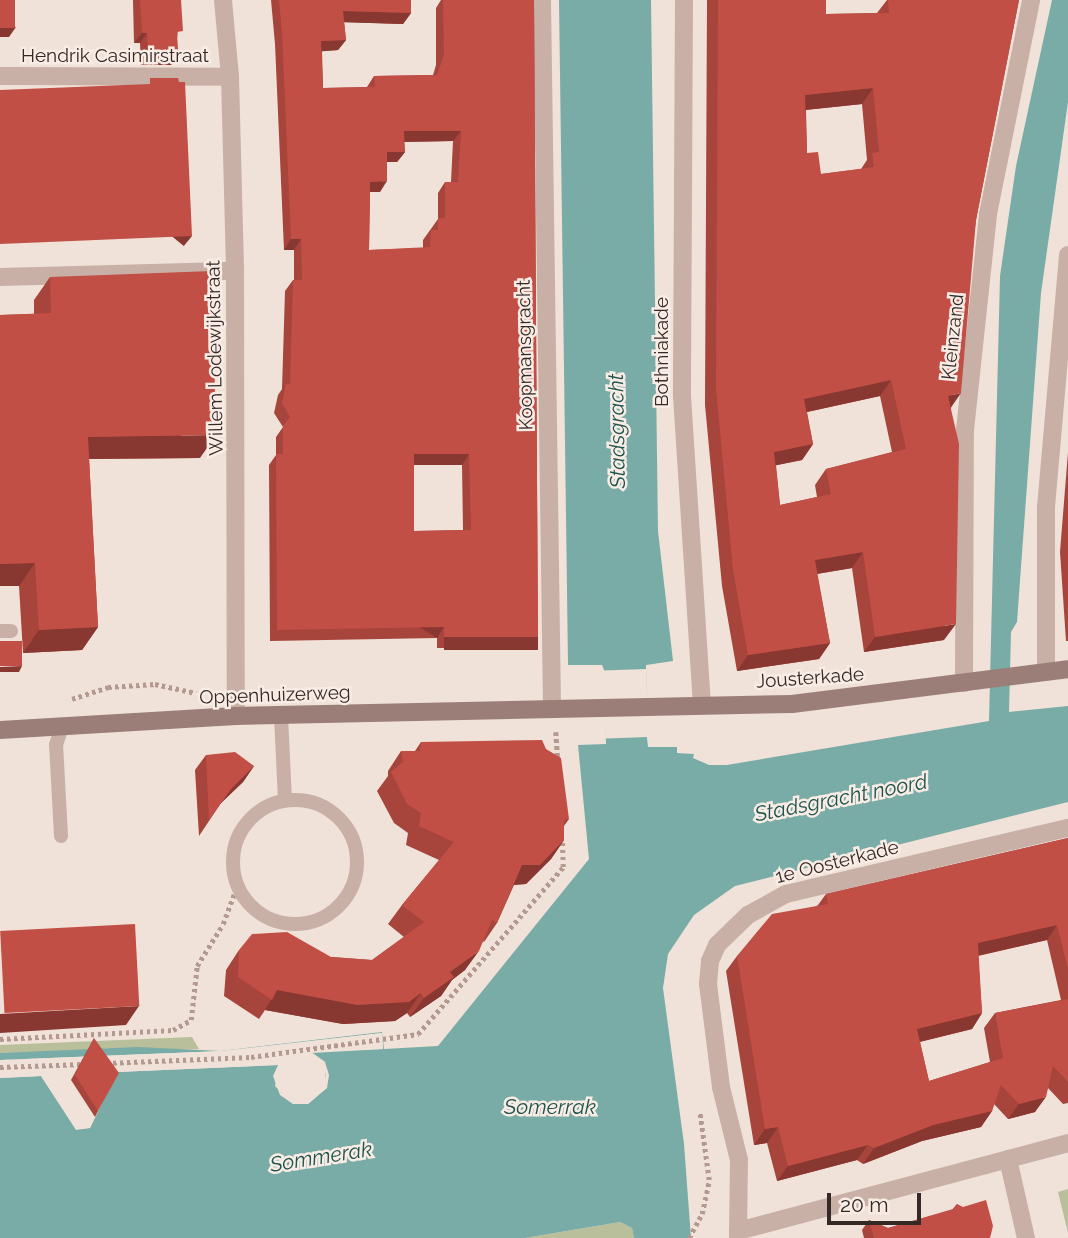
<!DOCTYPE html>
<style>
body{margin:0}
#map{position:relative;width:1068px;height:1238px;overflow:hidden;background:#f0e2d9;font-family:Raleway,sans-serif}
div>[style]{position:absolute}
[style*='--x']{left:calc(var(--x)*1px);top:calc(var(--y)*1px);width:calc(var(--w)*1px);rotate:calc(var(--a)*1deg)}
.green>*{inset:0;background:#b9bf9a}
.water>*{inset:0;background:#79aca6}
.pier>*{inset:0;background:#f0e2d9;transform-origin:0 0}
.path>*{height:4.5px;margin-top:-2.25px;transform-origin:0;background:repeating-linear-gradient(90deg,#b39990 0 3.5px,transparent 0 7px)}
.service>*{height:14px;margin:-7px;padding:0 7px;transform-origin:7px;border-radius:7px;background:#c8b0a6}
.service>.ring{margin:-7px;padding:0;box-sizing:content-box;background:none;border:14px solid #c8b0a6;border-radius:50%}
.minor>*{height:18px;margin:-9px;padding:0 9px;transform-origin:9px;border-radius:9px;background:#c8b0a6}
.secondary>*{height:18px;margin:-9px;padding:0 9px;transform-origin:9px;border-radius:9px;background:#9b7e77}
.wall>*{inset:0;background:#a7443c}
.shaded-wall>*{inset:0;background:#883731;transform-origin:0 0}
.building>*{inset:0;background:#c24f46;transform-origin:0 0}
span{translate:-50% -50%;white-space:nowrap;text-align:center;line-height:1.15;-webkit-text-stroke:5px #f8ece5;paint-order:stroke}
.street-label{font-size:19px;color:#342927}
.water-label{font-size:21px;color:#1e544e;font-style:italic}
.scale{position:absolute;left:827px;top:1193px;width:94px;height:32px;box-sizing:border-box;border:4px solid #342927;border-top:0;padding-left:9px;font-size:21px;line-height:24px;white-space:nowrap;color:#342927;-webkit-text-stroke:5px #f8ece5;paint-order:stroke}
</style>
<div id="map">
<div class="green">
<div style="clip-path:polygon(192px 1037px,199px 1049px,0 1053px,0 1045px)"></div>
<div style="clip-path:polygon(1068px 1189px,1068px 1233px,1058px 1192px)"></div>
<div style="clip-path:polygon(620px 1222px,632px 1228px,634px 1238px,525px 1238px)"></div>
</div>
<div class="water">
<div style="clip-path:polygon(559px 0,651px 0,658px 531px,673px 661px,646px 665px,647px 738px,648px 747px,677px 747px,677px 753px,694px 754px,693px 758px,709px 765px,727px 765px,989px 721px,1000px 276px,1016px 166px,1052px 0,1068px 0,1068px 102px,1041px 293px,1017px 622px,1011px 632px,1009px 712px,1068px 706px,1068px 802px,735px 886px,694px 915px,668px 954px,663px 988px,684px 1144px,691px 1238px,634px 1238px,632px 1228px,620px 1222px,525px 1238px,0 1238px,0 1078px,41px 1076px,76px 1129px,90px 1128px,117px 1072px,279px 1065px,275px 1086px,293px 1104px,308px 1104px,326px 1088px,325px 1062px,311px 1052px,383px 1049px,382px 1033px,223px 1051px,0 1060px,0 1053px,138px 1047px,221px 1051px,382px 1032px,384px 1049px,438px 1046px,589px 859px,578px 745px,606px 744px,604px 670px,602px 665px,568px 665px)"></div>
</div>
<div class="pier">
<div style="left:646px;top:669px;width:68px;height:43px;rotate:88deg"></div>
<div style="clip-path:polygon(382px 1033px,383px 1049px,312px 1053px,325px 1062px,329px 1075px,327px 1088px,308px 1104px,293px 1104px,280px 1095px,273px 1076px,278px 1065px,117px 1072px,90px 1128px,76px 1130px,41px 1076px,0 1078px,43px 1073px,78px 1126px,88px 1125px,116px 1069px,279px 1061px,282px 1065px,277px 1077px,282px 1093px,294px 1100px,307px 1100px,323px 1087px,326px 1075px,322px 1064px,308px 1055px,308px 1050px,379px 1046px,379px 1037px,223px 1055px,0 1060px,223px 1051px)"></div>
</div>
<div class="path">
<div style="--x:72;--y:699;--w:38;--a:-18"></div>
<div style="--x:108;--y:687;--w:47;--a:-3.7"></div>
<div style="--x:155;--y:684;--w:42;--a:12.4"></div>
<div style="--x:556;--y:732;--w:27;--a:86"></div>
<div style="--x:0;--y:1039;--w:173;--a:-3"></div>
<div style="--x:173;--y:1030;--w:21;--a:-29"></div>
<div style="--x:191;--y:1020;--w:54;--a:-83.7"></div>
<div style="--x:197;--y:966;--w:49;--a:-58.2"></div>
<div style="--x:223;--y:924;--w:40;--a:-69.8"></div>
<div style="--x:106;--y:1063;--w:145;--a:-2.4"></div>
<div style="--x:251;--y:1057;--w:169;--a:-7.8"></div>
<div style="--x:418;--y:1034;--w:221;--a:-49"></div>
<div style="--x:563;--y:867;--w:26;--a:-92"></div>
<div style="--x:0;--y:1067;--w:83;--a:-2.1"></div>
<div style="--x:689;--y:1238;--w:27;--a:-62"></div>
<div style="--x:702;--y:1214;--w:35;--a:-78"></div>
<div style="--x:709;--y:1180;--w:67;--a:-97.8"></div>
</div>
<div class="service">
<div style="--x:0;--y:631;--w:11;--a:0"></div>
<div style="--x:281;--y:716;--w:84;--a:87.3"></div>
<div class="ring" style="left:233px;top:800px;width:110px;height:110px"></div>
<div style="--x:61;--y:836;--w:91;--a:-93.1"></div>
<div style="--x:56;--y:745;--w:20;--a:-72"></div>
</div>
<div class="minor">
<div style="--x:223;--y:0;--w:77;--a:84.8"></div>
<div style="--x:230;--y:77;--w:194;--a:88.5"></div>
<div style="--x:235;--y:271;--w:445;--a:89.9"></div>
<div style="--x:542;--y:0;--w:709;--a:89.19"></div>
<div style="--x:684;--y:0;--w:396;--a:90.3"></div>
<div style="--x:682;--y:396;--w:308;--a:86.3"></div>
<div style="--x:0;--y:76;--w:230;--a:0.2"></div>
<div style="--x:0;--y:277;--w:235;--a:-1.5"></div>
<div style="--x:1046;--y:672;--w:165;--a:-90"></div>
<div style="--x:1046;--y:507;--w:253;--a:-85"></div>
<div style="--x:964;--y:683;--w:253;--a:-89.8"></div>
<div style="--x:965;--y:430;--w:217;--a:-83.9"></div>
<div style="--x:988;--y:214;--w:218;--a:-78.6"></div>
<div style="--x:1008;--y:1159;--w:81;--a:77.2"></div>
<div style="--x:738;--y:1231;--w:342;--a:-14.9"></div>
<div style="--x:738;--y:1238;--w:78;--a:-89.3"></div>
<div style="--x:739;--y:1160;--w:75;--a:-103.9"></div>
<div style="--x:721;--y:1087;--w:104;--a:-97.2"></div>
<div style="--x:708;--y:984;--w:23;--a:-85"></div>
<div style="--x:710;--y:961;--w:17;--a:-66"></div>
<div style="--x:717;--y:945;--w:43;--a:-44.1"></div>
<div style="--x:748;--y:915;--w:43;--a:-28.9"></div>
<div style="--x:786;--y:894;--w:290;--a:-13.2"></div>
</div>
<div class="secondary">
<div style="--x:0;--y:730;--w:236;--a:-3.4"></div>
<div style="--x:236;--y:716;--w:556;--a:-1.24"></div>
<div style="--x:792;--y:704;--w:278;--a:-7.2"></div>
</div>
<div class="wall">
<div style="clip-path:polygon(133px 0,181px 0,177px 39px,178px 55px,171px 65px,141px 65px,140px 43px,134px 43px)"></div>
<div style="clip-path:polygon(evenodd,271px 0,411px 0,411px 13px,403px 24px,344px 22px,346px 40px,338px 50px,322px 51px,323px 88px,367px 87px,374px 76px,433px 75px,436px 65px,436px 8px,441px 0,534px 0,538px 637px,531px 648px,437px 648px,437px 638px,270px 641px,269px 465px,276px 455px,276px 437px,283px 427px,274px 413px,278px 395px,282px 389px,285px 291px,293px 280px,294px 280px,294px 250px,284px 250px,275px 44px,271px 0,453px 141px,451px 182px,445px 182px,438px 193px,438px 219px,423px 240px,423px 248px,369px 250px,370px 192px,380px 192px,387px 162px,397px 162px,405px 152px,404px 142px,453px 141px,271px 0,414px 465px,462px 465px,463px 530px,414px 531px,414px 465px)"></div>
<div style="clip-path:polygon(evenodd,707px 0,826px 0,826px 14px,877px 13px,887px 0,1019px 0,976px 220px,951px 408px,944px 640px,864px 652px,852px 568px,817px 574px,830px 643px,819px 659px,737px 671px,722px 586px,705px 405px,707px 0,862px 104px,867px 160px,861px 169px,821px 174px,807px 153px,806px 110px,862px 104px,707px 0,880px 396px,892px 452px,826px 469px,815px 485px,817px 497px,780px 505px,776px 465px,802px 460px,813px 444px,807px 412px,880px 396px)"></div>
<div style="clip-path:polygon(50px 277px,200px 458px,89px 459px,98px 627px,82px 650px,23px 653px,19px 586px,0 586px,0 315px,34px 314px,34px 300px)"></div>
<div style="clip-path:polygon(1068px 452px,1068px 641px,1066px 641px,1060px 552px)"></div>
<div style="clip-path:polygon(421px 742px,569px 819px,564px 826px,564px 840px,551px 859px,526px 884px,514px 885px,497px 923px,484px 942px,483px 941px,465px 970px,452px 980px,441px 996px,410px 1017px,407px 1013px,395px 1021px,343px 1024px,265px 1010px,259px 1019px,224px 996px,226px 970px,239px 950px,372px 960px,404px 937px,388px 924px,402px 905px,439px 860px,406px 845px,408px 833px,394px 823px,377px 791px,388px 776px,388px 771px,401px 751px,415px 751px)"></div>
<div style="clip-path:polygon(206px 755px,254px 766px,243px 782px,221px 803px,199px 836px,195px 770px)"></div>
<div style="clip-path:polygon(evenodd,1068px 838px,1068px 1103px,1063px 1104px,1048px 1088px,1035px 1112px,1008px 1119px,994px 1104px,992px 1111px,981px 1127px,922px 1141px,863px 1164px,857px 1160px,777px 1181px,767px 1143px,754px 1145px,726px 971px,737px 956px,818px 905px,826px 894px,1068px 838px,1047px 940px,1061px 1000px,995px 1013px,984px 1028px,990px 1062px,929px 1081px,920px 1042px,972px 1029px,982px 1013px,978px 956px,1047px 940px)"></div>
<div style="clip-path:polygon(94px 1038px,98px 1111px,95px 1117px,71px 1080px)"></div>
<div style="clip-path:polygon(957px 1204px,990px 1238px,864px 1238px,862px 1230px,869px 1220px,888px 1228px,952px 1210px)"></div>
</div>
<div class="shaded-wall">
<div style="clip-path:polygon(343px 11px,411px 13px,403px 24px,336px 22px)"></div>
<div style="clip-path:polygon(16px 27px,9px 37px,0 37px,0 28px)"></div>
<div style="clip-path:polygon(142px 33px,147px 33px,140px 43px,134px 43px)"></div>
<div style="clip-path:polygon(346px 40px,338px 50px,314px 52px,321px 41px)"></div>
<div style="clip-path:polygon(148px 55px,178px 55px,171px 65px,141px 65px)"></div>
<div style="clip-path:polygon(873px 88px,862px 104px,794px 111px,805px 95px)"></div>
<div style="clip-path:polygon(404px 131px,461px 131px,453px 141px,397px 142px)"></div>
<div style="clip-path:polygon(387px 152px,405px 152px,397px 162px,379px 162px)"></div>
<div style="clip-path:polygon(387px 181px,380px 192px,362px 192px,370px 182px)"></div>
<div style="left:192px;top:236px;width:13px;height:192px;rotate:129deg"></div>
<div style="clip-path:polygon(291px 239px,301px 239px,294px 250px,284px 250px)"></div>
<div style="clip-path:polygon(891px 380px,880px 396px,793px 415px,804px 399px)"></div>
<div style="clip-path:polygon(961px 393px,950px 409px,948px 396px)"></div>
<div style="clip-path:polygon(216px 435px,200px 458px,72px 459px,88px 437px)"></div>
<div style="clip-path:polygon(813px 444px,802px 460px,763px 468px,774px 452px)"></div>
<div style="clip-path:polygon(414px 454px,469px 454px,462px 465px,407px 465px)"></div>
<div style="clip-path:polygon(863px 552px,852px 568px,804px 576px,815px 560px)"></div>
<div style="clip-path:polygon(35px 563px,19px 586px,0 586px,0 564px)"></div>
<div style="clip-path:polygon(956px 624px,944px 640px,864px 652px,875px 637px)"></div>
<div style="clip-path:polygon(98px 627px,82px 650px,23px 653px,39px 630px)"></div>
<div style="left:444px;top:627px;width:13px;height:167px;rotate:122deg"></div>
<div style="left:444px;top:637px;width:94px;height:13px"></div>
<div style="clip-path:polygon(830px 643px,819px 659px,737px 671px,748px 655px)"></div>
<div style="clip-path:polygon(22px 666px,19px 672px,0 672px,0 667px)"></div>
<div style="clip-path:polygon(254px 766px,243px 782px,220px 804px,231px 789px)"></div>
<div style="clip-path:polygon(564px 840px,551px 859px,526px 884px,509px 885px,522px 865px)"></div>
<div style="clip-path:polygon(1057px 925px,1047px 940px,967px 958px,978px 943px)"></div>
<div style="clip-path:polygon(479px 951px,465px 970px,452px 980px,441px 996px,410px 1017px,424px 998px,450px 972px)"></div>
<div style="clip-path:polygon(277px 990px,421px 993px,407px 1013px,395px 1021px,343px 1024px,265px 1010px)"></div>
<div style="clip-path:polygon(139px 1006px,126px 1025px,0 1033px,0 1014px)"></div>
<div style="clip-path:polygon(982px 1013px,972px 1029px,906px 1045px,917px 1029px)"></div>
<div style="clip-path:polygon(1046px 1097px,1035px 1112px,1008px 1119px,1019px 1104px)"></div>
<div style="clip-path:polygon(992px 1111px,981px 1127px,922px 1141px,863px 1164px,874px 1148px,933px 1125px)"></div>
<div style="clip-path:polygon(778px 1127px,767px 1143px,754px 1145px,765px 1129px)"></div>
<div style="clip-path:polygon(868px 1145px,857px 1160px,777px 1181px,788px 1166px)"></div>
</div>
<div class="building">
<div style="left:0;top:0;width:15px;height:28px"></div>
<div style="clip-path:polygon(140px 0,181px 0,183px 31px,177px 32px,178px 55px,148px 55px,147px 33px,142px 33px)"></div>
<div style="clip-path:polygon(evenodd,279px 0,411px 0,411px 13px,343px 11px,346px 40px,321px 41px,323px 88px,375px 87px,374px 76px,437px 75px,444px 55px,443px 0,534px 0,538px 637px,444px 637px,444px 627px,277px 630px,276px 454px,283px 454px,283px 426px,290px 417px,282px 403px,286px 384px,290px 384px,293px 280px,302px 280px,301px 239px,291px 239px,282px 33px,279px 0,404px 131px,461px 131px,458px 182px,445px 182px,445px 218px,438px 218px,438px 230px,431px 230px,430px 247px,369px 250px,370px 182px,387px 181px,387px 152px,405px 152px,404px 131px,279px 0,414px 454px,469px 454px,471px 530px,414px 531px,414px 454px)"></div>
<div style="clip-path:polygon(evenodd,718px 0,826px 0,826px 14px,889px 13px,888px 0,1019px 0,976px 220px,961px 393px,948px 396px,959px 444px,956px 624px,875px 637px,863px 552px,815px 560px,830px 643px,748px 655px,733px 570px,716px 389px,718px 0,873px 88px,879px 152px,872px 153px,874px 167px,821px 174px,818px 152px,807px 153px,805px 95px,873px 88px,718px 0,891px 380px,906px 449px,826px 469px,831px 494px,780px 505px,774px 452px,813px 444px,804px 399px,891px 380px)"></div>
<div style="clip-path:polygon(150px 78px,178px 78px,179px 82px,185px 82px,192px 236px,0 244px,0 90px,150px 84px)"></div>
<div style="clip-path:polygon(212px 271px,216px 435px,88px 437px,98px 627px,39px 630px,35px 563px,0 564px,0 315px,51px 313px,50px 277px)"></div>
<div style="left:22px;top:641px;width:25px;height:22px;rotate:90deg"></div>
<div style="clip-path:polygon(542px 740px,546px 749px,561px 758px,569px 819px,564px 820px,564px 840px,540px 865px,522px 865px,497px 923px,492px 920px,479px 951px,450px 972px,454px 977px,424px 998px,421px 993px,409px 1002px,357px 1005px,277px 990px,272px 1000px,238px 977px,239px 950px,252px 934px,287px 932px,331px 957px,372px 960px,424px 922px,402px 905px,454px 842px,419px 826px,421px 813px,407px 804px,391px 772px,403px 762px,401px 751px,420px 751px,421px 742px)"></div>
<div style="clip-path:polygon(235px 752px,254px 766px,231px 789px,209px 820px,206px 755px)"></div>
<div style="clip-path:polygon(1068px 838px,1068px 969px,1057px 925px,978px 943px,982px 1013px,917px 1029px,929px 1081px,1003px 1058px,995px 1013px,1068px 999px,1068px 1082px,1053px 1066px,1046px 1097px,1019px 1104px,1001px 1085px,992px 1111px,933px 1125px,874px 1148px,868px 1145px,788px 1166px,778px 1127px,765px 1129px,737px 956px,772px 914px,828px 904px,826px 894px)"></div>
<div style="left:135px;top:924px;width:82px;height:135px;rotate:87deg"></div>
<div style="clip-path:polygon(94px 1038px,119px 1073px,98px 1111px,75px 1075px)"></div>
<div style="clip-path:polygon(986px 1200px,993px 1226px,990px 1238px,874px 1238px,869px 1220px,888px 1228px,953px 1209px,957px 1204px,963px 1207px)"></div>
</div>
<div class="street-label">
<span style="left:115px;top:56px">Hendrik Casimirstraat</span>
<span style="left:953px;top:337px;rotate:-84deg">Kleinzand</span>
<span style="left:662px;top:352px;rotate:-90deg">Bothniakade</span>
<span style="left:525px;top:355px;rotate:-91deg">Koopmansgracht</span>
<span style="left:215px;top:358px;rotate:-91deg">Willem Lodewijkstraat</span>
<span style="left:810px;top:678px;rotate:-4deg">Jousterkade</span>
<span style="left:275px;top:695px;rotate:-2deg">Oppenhuizerweg</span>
<span style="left:837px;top:862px;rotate:-14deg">1e Oosterkade</span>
</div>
<div class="water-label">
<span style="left:617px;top:431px;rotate:-91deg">Stadsgracht</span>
<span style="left:841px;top:798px;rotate:-11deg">Stadsgracht noord</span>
<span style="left:550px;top:1107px">Somerrak</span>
<span style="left:321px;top:1157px;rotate:-9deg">Sommerak</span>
</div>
<div class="scale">20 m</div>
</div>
